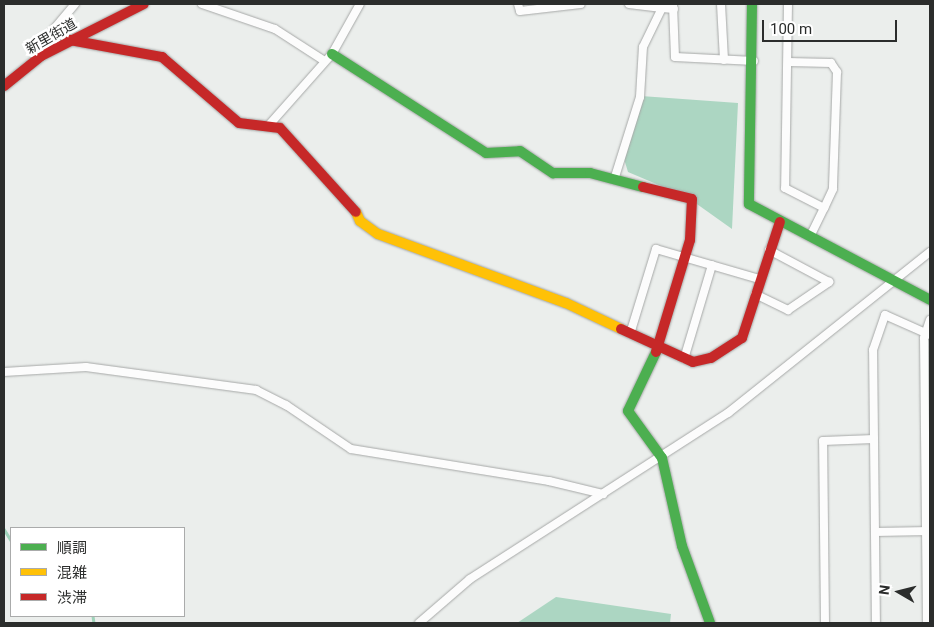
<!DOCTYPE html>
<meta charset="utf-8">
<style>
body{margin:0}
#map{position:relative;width:934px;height:627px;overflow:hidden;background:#ebeeec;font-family:Roboto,"Noto Sans JP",sans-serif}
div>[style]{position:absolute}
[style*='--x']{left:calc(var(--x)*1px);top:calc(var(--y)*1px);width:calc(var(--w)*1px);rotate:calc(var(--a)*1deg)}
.forest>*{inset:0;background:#acd6c2}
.stream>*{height:2.5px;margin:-1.25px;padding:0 1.25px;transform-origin:1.25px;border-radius:1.25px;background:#9fd3ba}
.roads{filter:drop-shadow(0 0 1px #a6a8a7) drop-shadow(0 0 1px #a6a8a7)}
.street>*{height:8px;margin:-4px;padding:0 4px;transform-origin:4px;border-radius:4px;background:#fcfcfc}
.fast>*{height:10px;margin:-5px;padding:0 5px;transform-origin:5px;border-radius:5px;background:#4caf50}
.slow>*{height:10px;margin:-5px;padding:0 5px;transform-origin:5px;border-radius:5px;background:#ffc107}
.jam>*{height:10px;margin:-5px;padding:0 5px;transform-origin:5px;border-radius:5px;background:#c62828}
span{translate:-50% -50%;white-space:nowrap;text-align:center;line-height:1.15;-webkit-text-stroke:5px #fff;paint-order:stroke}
.street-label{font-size:14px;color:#2b2d2c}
.frame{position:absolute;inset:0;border:5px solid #2b2d2c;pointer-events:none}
.legend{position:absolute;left:10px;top:527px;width:175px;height:90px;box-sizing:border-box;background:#fff;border:1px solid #aaabab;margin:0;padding:6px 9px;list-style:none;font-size:15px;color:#2b2d2c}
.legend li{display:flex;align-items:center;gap:10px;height:25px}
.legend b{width:25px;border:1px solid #aaabab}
.north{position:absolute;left:874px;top:567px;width:50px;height:50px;-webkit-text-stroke:4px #fff;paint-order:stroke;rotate:278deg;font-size:14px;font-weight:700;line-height:20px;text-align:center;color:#2b2d2c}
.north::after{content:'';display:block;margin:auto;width:18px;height:22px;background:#2b2d2c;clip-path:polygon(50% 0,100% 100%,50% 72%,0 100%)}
.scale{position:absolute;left:762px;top:20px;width:135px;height:22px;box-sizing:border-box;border:2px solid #2b2d2c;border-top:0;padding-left:6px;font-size:15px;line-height:18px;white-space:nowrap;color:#2b2d2c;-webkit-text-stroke:4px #fff;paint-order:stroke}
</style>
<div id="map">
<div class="forest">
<div style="clip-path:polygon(641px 96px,738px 103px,732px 229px,687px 197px,628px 172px,621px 149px)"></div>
<div style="clip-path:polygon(556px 597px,671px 614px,670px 623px,517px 623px)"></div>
</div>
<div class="stream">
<div style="--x:4;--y:529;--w:13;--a:58"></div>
<div style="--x:93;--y:616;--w:7;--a:82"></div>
</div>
<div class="roads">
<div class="street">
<div style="--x:202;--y:4;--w:77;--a:18.9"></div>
<div style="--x:275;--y:29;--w:57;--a:32.9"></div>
<div style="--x:518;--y:4;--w:7;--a:74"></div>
<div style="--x:520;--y:11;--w:61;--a:-6.5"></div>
<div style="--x:629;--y:4;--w:33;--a:7"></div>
<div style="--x:721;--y:4;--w:56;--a:86.9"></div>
<div style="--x:788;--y:4;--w:184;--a:90.9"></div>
<div style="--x:785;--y:188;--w:44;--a:27.1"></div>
<div style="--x:824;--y:208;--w:32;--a:116"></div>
<div style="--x:673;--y:5;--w:52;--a:87.8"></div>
<div style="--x:675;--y:57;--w:79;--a:2.9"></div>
<div style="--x:41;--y:56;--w:21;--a:-71"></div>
<div style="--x:48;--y:36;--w:42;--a:-49.8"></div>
<div style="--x:788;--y:62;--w:43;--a:1.3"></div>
<div style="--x:831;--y:63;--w:11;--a:56"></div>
<div style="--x:837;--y:72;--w:117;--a:92"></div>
<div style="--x:833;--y:189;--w:21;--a:115"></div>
<div style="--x:269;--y:125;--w:95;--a:-48.4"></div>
<div style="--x:332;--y:54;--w:57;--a:-60.8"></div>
<div style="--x:614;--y:180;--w:87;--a:-72.6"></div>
<div style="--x:640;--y:97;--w:50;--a:-86.6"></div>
<div style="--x:643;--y:47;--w:43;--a:-64"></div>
<div style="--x:662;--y:8;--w:12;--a:5"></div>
<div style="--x:755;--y:294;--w:37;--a:26"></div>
<div style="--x:788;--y:310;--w:50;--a:-34.3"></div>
<div style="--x:829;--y:282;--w:68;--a:-151.9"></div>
<div style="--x:630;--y:334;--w:89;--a:-73"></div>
<div style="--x:656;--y:249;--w:107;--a:16.2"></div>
<div style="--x:684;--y:359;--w:98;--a:-73.4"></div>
<div style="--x:4;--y:372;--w:82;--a:-3.5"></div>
<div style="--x:86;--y:367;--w:172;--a:7.7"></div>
<div style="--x:256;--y:390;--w:34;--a:27"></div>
<div style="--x:286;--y:405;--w:78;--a:34.1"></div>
<div style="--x:351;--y:449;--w:201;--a:9.2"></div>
<div style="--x:549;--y:481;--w:56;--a:13.5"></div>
<div style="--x:874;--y:439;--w:184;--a:89.4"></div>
<div style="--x:875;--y:532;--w:55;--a:-1"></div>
<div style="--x:419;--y:623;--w:67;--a:-40.8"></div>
<div style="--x:470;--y:579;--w:307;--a:-32.8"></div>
<div style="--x:728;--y:413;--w:258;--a:-38.6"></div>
<div style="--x:825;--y:623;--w:182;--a:-90.6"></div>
<div style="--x:823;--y:441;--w:51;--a:-2.2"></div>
<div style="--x:874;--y:439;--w:89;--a:-90.6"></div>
<div style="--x:873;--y:350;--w:37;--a:-71"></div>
<div style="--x:885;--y:315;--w:49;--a:24"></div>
<div style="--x:927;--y:623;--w:285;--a:-90.6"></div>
<div style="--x:924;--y:338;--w:19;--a:-72"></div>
</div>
<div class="fast">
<div style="--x:752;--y:4;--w:200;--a:90.9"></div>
<div style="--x:749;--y:204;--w:205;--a:27.9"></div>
<div style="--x:332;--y:54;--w:183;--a:32.7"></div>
<div style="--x:486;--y:153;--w:34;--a:-3"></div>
<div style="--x:520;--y:151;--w:40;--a:34"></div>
<div style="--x:553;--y:173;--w:37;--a:0"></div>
<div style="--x:590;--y:173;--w:55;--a:14.8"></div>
<div style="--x:656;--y:352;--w:65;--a:115.4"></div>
<div style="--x:628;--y:411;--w:58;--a:54.1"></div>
<div style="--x:662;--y:458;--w:90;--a:77.2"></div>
<div style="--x:682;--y:546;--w:82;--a:70"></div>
</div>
<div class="slow">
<div style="--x:356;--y:212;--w:10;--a:66"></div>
<div style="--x:360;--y:221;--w:22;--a:36"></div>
<div style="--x:378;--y:234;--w:200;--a:20.2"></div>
<div style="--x:566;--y:303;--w:61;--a:25.3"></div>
</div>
<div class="jam">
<div style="--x:70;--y:40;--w:94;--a:10.5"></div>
<div style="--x:162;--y:57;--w:101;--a:40.6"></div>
<div style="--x:239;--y:123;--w:41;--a:7"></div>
<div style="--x:280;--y:128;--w:113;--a:47.9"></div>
<div style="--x:4;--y:86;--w:48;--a:-39"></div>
<div style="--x:41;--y:56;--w:115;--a:-26.8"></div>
<div style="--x:643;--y:187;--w:50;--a:13.8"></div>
<div style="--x:692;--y:199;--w:41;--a:92.8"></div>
<div style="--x:690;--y:240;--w:117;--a:106.9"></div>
<div style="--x:621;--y:329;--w:79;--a:24.6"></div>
<div style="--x:693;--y:362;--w:18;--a:-13"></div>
<div style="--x:711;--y:358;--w:37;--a:-33"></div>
<div style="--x:742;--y:338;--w:122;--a:-71.9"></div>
</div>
</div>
<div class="street-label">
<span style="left:51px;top:36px;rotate:-30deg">新里街道</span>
</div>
<div class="frame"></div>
<ul class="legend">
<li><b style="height:6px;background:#4caf50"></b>順調</li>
<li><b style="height:6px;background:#ffc107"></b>混雑</li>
<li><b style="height:6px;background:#c62828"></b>渋滞</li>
</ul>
<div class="north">N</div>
<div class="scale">100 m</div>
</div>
